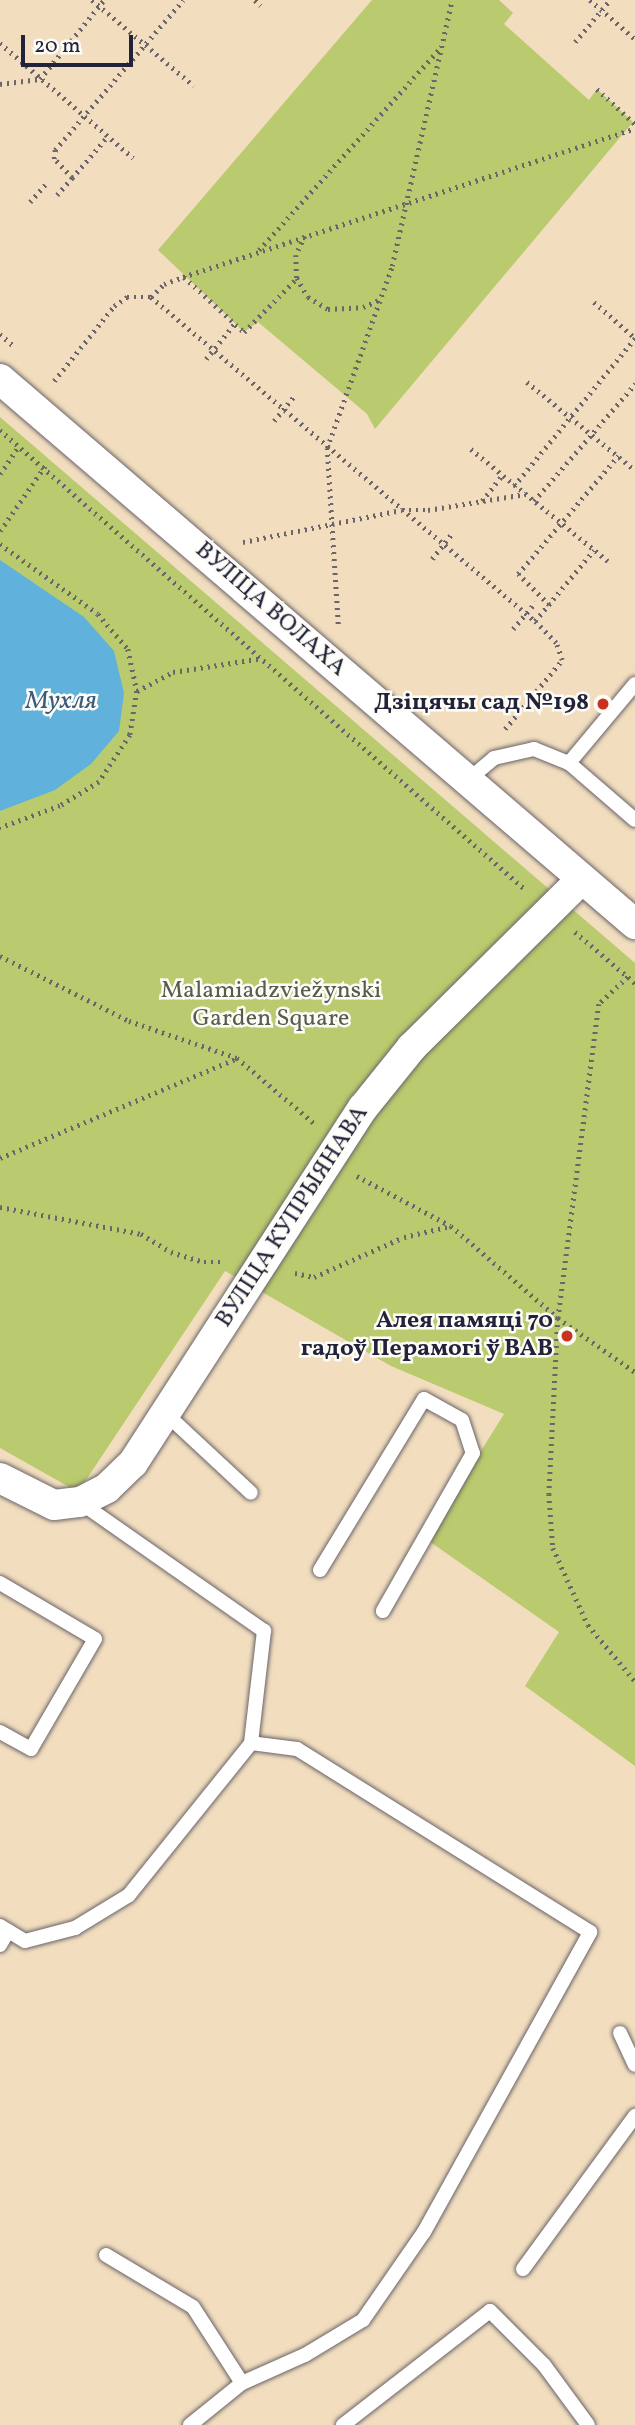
<!DOCTYPE html>
<meta charset="utf-8">
<style>
body{margin:0}
#map{position:relative;width:635px;height:2425px;overflow:hidden;background:#f2debf;font-family:Vollkorn,serif}
div>[style]{position:absolute}
[style*='--x']{left:calc(var(--x)*1px);top:calc(var(--y)*1px);width:calc(var(--w)*1px);rotate:calc(var(--a)*1deg)}
.green>*{inset:0;background:#b9cb6e}
.water>*{inset:0;background:#60b1db}
.path>*{height:4.5px;margin-top:-2.25px;transform-origin:0;background:repeating-linear-gradient(90deg,#6b6469 0 2px,transparent 0 7px)}
.roads{filter:drop-shadow(0 0 2px #6b6469) drop-shadow(0 0 2px #6b6469)}
.service>*{height:14px;margin:-7px;padding:0 7px;transform-origin:7px;border-radius:7px;background:#fff}
.minor>*{height:30px;margin:-15px;padding:0 15px;transform-origin:15px;border-radius:15px;background:#fff}
.dots>*{width:19px;height:19px;translate:-50% -50%;box-sizing:border-box;border:4px solid #fdfcf7;border-radius:50%}
span{translate:-50% -50%;white-space:nowrap;text-align:center;line-height:1.15;-webkit-text-stroke:5px #fdfcf7;paint-order:stroke}
.street-label{font-size:24px;color:#22223b}
.poi-label{font-size:24px;color:#22223b;font-weight:700}
.right{translate:-100% -50%;text-align:right}
.park-label{font-size:24px;color:#575d4d}
.water-label{font-size:26px;color:#3b5b7b;font-style:italic}
.scale{position:absolute;left:21px;top:35px;width:112px;height:32px;box-sizing:border-box;border:4px solid #22223b;border-top:0;padding-left:9px;font-size:21px;line-height:24px;white-space:nowrap;color:#22223b;-webkit-text-stroke:5px #fdfcf7;paint-order:stroke}
</style>
<div id="map">
<div class="green">
<div style="clip-path:polygon(372px 0,499px 0,513px 13px,504px 24px,589px 100px,597px 89px,633px 122px,375px 429px,367px 414px,258px 322px,244px 332px,158px 250px)"></div>
<div style="clip-path:polygon(0 417px,635px 963px,635px 1766px,525px 1686px,559px 1632px,426px 1539px,504px 1414px,391px 1366px,225px 1271px,78px 1492px,0 1448px)"></div>
</div>
<div class="water">
<div style="clip-path:polygon(0 560px,84px 617px,114px 651px,124px 693px,119px 731px,91px 764px,55px 790px,0 811px)"></div>
</div>
<div class="path">
<div style="--x:92;--y:0;--w:133;--a:40.1"></div>
<div style="--x:255;--y:0;--w:8;--a:45"></div>
<div style="--x:590;--y:0;--w:60;--a:40.9"></div>
<div style="--x:575;--y:42;--w:55;--a:-50.2"></div>
<div style="--x:0;--y:43;--w:176;--a:40.8"></div>
<div style="--x:0;--y:84;--w:40;--a:-7.1"></div>
<div style="--x:40;--y:79;--w:102;--a:-51"></div>
<div style="--x:597;--y:89;--w:52;--a:42.6"></div>
<div style="--x:72;--y:178;--w:55;--a:-49.4"></div>
<div style="--x:57;--y:195;--w:23;--a:-49"></div>
<div style="--x:72;--y:178;--w:26;--a:-133"></div>
<div style="--x:54;--y:159;--w:9;--a:-84"></div>
<div style="--x:55;--y:150;--w:197;--a:-49.5"></div>
<div style="--x:30;--y:202;--w:23;--a:-49"></div>
<div style="--x:305;--y:236;--w:21;--a:115"></div>
<div style="--x:296;--y:255;--w:23;--a:88"></div>
<div style="--x:297;--y:278;--w:22;--a:60"></div>
<div style="--x:308;--y:297;--w:23;--a:31"></div>
<div style="--x:328;--y:309;--w:35;--a:-3"></div>
<div style="--x:363;--y:307;--w:20;--a:-24"></div>
<div style="--x:259;--y:250;--w:271;--a:-48.1"></div>
<div style="--x:184;--y:277;--w:81;--a:42.5"></div>
<div style="--x:244;--y:332;--w:76;--a:-45.5"></div>
<div style="--x:151;--y:297;--w:18;--a:-45"></div>
<div style="--x:164;--y:284;--w:20;--a:-20"></div>
<div style="--x:183;--y:277;--w:476;--a:-18.2"></div>
<div style="--x:594;--y:302;--w:55;--a:41.3"></div>
<div style="--x:0;--y:334;--w:20;--a:41"></div>
<div style="--x:206;--y:359;--w:46;--a:-51.1"></div>
<div style="--x:54;--y:381;--w:96;--a:-51.3"></div>
<div style="--x:114;--y:306;--w:16;--a:-35"></div>
<div style="--x:127;--y:297;--w:24;--a:0"></div>
<div style="--x:151;--y:297;--w:502;--a:40.16"></div>
<div style="--x:527;--y:382;--w:139;--a:39.2"></div>
<div style="--x:274;--y:421;--w:32;--a:-51"></div>
<div style="--x:0;--y:430;--w:699;--a:41.17"></div>
<div style="--x:471;--y:449;--w:177;--a:39.3"></div>
<div style="--x:0;--y:474;--w:34;--a:-56"></div>
<div style="--x:514;--y:486;--w:191;--a:-50.7"></div>
<div style="--x:482;--y:501;--w:33;--a:-52"></div>
<div style="--x:534;--y:501;--w:155;--a:-49.2"></div>
<div style="--x:0;--y:531;--w:79;--a:-55.3"></div>
<div style="--x:243;--y:542;--w:162;--a:-11.4"></div>
<div style="--x:402;--y:510;--w:26;--a:0"></div>
<div style="--x:428;--y:510;--w:99;--a:-9.3"></div>
<div style="--x:0;--y:544;--w:120;--a:35.5"></div>
<div style="--x:98;--y:614;--w:46;--a:49.4"></div>
<div style="--x:128;--y:649;--w:43;--a:77.9"></div>
<div style="--x:137;--y:691;--w:45;--a:99"></div>
<div style="--x:130;--y:735;--w:56;--a:123.4"></div>
<div style="--x:99;--y:782;--w:46;--a:148.4"></div>
<div style="--x:60;--y:806;--w:64;--a:159.9"></div>
<div style="--x:432;--y:559;--w:34;--a:-52"></div>
<div style="--x:549;--y:605;--w:44;--a:-135"></div>
<div style="--x:518;--y:574;--w:155;--a:-49.7"></div>
<div style="--x:338;--y:624;--w:176;--a:-93.6"></div>
<div style="--x:327;--y:448;--w:193;--a:-70.3"></div>
<div style="--x:392;--y:266;--w:273;--a:-77.3"></div>
<div style="--x:513;--y:629;--w:35;--a:-50"></div>
<div style="--x:137;--y:691;--w:41;--a:-27.8"></div>
<div style="--x:173;--y:672;--w:91;--a:-8.8"></div>
<div style="--x:505;--y:729;--w:89;--a:-50.4"></div>
<div style="--x:562;--y:660;--w:18;--a:-109"></div>
<div style="--x:556;--y:643;--w:30;--a:-134"></div>
<div style="--x:535;--y:621;--w:92;--a:-50.3"></div>
<div style="--x:575;--y:932;--w:79;--a:40.4"></div>
<div style="--x:0;--y:956;--w:144;--a:26.7"></div>
<div style="--x:129;--y:1021;--w:114;--a:18.9"></div>
<div style="--x:237;--y:1058;--w:101;--a:40.2"></div>
<div style="--x:628;--y:977;--w:40;--a:137"></div>
<div style="--x:599;--y:1004;--w:317;--a:97.4"></div>
<div style="--x:558;--y:1318;--w:94;--a:35"></div>
<div style="--x:0;--y:1158;--w:256;--a:-22.8"></div>
<div style="--x:357;--y:1176;--w:106;--a:28"></div>
<div style="--x:451;--y:1226;--w:141;--a:40.7"></div>
<div style="--x:558;--y:1318;--w:176;--a:92.9"></div>
<div style="--x:549;--y:1494;--w:54;--a:85.8"></div>
<div style="--x:553;--y:1548;--w:85;--a:65.6"></div>
<div style="--x:588;--y:1625;--w:73;--a:50"></div>
<div style="--x:0;--y:1207;--w:144;--a:10.8"></div>
<div style="--x:141;--y:1234;--w:35;--a:31"></div>
<div style="--x:171;--y:1252;--w:34;--a:17"></div>
<div style="--x:204;--y:1262;--w:20;--a:0"></div>
<div style="--x:295;--y:1273;--w:19;--a:12"></div>
<div style="--x:314;--y:1277;--w:98;--a:-24"></div>
<div style="--x:404;--y:1237;--w:48;--a:-13.2"></div>
</div>
<div class="roads">
<div class="service">
<div style="--x:569;--y:763;--w:103;--a:-50.1"></div>
<div style="--x:468;--y:780;--w:34;--a:-40"></div>
<div style="--x:494;--y:758;--w:41;--a:-12.7"></div>
<div style="--x:534;--y:749;--w:38;--a:22"></div>
<div style="--x:569;--y:763;--w:87;--a:40.8"></div>
<div style="--x:165;--y:1413;--w:117;--a:42.9"></div>
<div style="--x:320;--y:1570;--w:200;--a:-58.7"></div>
<div style="--x:424;--y:1399;--w:43;--a:28.9"></div>
<div style="--x:462;--y:1420;--w:35;--a:72"></div>
<div style="--x:473;--y:1453;--w:182;--a:119.7"></div>
<div style="--x:0;--y:1583;--w:110;--a:30.5"></div>
<div style="--x:95;--y:1639;--w:127;--a:120.2"></div>
<div style="--x:31;--y:1749;--w:35;--a:-151"></div>
<div style="--x:0;--y:1926;--w:29;--a:31"></div>
<div style="--x:25;--y:1941;--w:52;--a:-14.6"></div>
<div style="--x:75;--y:1928;--w:63;--a:-31.4"></div>
<div style="--x:129;--y:1895;--w:195;--a:-51.2"></div>
<div style="--x:251;--y:1743;--w:113;--a:-83.4"></div>
<div style="--x:264;--y:1631;--w:225;--a:-145"></div>
<div style="--x:0;--y:1945;--w:16;--a:-60"></div>
<div style="--x:620;--y:2033;--w:35;--a:65"></div>
<div style="--x:106;--y:2255;--w:101;--a:30.9"></div>
<div style="--x:193;--y:2307;--w:90;--a:57.2"></div>
<div style="--x:242;--y:2383;--w:69;--a:-24"></div>
<div style="--x:305;--y:2355;--w:68;--a:-31.1"></div>
<div style="--x:363;--y:2320;--w:107;--a:-55.3"></div>
<div style="--x:424;--y:2232;--w:343;--a:-61"></div>
<div style="--x:590;--y:1932;--w:345;--a:-148"></div>
<div style="--x:297;--y:1749;--w:46;--a:-172.6"></div>
<div style="--x:523;--y:2269;--w:190;--a:-53.8"></div>
<div style="--x:190;--y:2425;--w:67;--a:-38.9"></div>
<div style="--x:343;--y:2425;--w:186;--a:-37.8"></div>
<div style="--x:490;--y:2311;--w:76;--a:45"></div>
<div style="--x:544;--y:2365;--w:74;--a:53.7"></div>
</div>
<div class="minor">
<div style="--x:0;--y:379;--w:837;--a:40.64"></div>
<div style="--x:0;--y:1478;--w:60;--a:26.6"></div>
<div style="--x:54;--y:1505;--w:26;--a:-7"></div>
<div style="--x:80;--y:1502;--w:30;--a:-27"></div>
<div style="--x:107;--y:1488;--w:36;--a:-44"></div>
<div style="--x:133;--y:1463;--w:423;--a:-57.1"></div>
<div style="--x:363;--y:1108;--w:78;--a:-51.2"></div>
<div style="--x:412;--y:1047;--w:239;--a:-44.7"></div>
</div>
</div>
<div class="dots">
<div style="left:603px;top:704px;background:#c8321e"></div>
<div style="left:567px;top:1336px;background:#c8321e"></div>
</div>
<div class="street-label">
<span style="left:270px;top:610px;rotate:41deg">ВУЛІЦА ВОЛАХА</span>
<span style="left:293px;top:1217px;rotate:-57deg">ВУЛІЦА КУПРЫЯНАВА</span>
</div>
<div class="poi-label">
<span class="right" style="left:589px;top:704px">Дзіцячы сад №198</span>
<span class="right" style="left:553px;top:1336px">Алея памяці 70<br>гадоў Перамогі ў ВАВ</span>
</div>
<div class="park-label">
<span style="left:271px;top:1006px">Malamiadzviežynski<br>Garden Square</span>
</div>
<div class="water-label">
<span style="left:61px;top:702px">Мухля</span>
</div>
<div class="scale">20 m</div>
</div>
